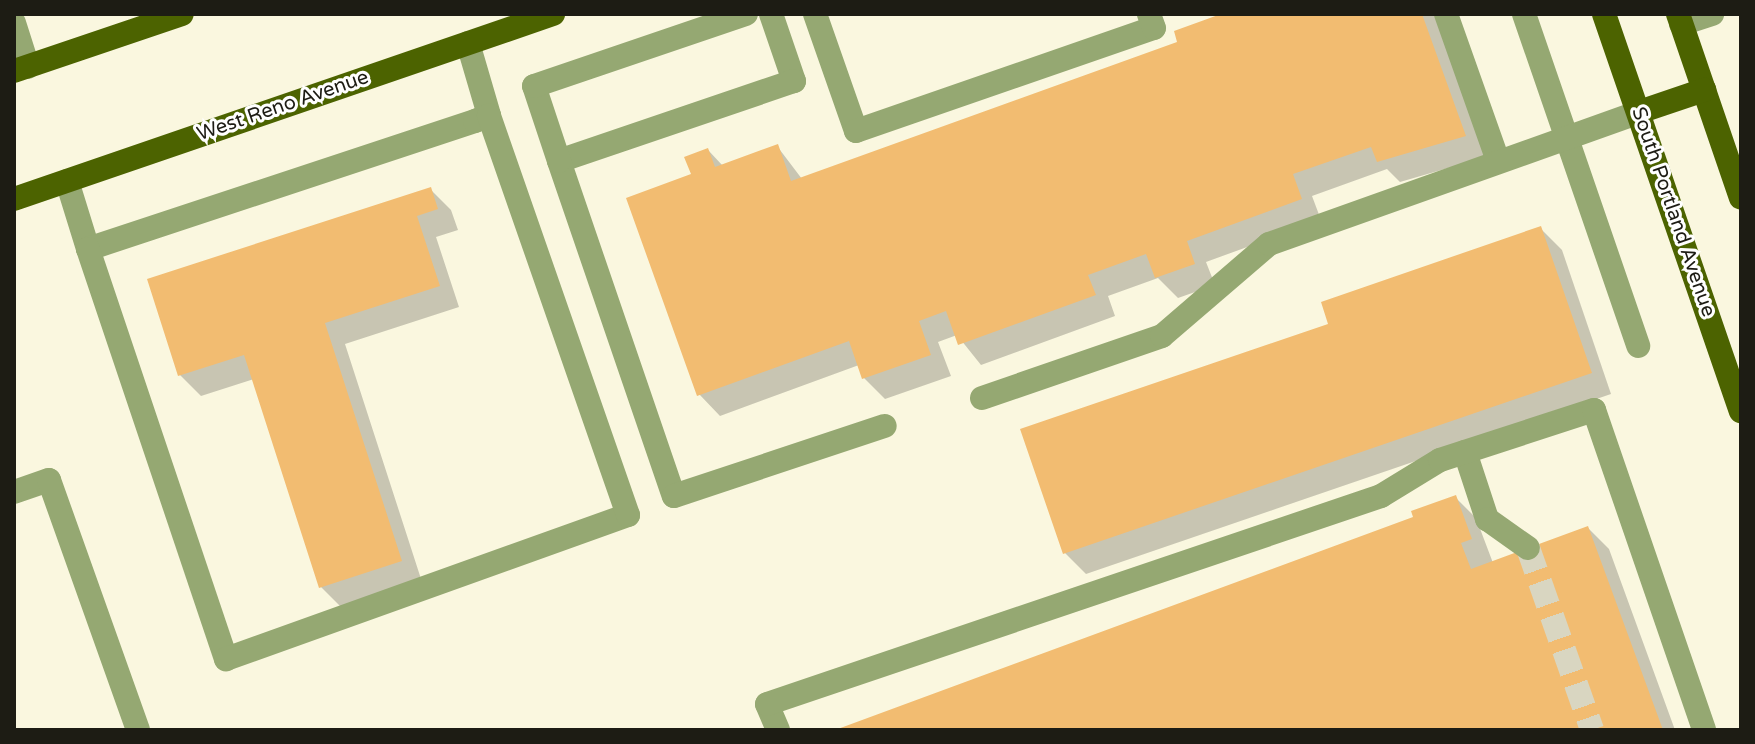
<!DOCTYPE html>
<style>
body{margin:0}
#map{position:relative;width:1755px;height:744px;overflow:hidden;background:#faf7df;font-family:"Varela Round",sans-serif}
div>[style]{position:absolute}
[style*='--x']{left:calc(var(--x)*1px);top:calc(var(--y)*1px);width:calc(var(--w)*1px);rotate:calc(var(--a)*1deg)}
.shadow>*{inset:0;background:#0003}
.building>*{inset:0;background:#f2bc71}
.minor-tunnel>*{height:24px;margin-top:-12px;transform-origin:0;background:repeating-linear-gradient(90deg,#d9d6c1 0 24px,transparent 0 36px)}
.minor>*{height:24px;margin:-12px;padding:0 12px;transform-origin:12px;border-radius:12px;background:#95a872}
.major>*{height:24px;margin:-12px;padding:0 12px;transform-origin:12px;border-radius:12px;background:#4c6300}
span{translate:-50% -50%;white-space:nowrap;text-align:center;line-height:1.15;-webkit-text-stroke:6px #fff;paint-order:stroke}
.street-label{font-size:20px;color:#1d1c14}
.frame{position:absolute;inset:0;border:16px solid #1d1c14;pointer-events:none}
</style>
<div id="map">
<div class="shadow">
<div style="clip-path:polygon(1227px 14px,1434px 14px,1486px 157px,1400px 182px,1387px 169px,1312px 196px,1321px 220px,1206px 262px,1215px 285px,1178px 298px,1158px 278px,1108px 296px,1115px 316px,981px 365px,957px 335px,938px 342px,951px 376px,885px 399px,864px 378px,859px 365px,720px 416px,699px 394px,708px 150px,723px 166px,777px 146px,802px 179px,1180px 43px)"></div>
<div style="clip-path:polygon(430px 189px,451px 210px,458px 230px,436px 237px,459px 307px,345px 344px,422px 582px,342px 608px,321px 587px,254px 379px,201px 396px,180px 375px,149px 280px)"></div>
<div style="clip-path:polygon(1541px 229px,1562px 250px,1611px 394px,1086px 574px,1065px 553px,1331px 325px)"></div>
<div style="clip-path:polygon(1455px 497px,1476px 518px,1493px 563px,1588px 528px,1609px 549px,1675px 730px,839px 730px,1416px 518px)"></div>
</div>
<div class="building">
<div style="clip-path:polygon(1221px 14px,1422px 14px,1466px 136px,1377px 162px,1371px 147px,1293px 174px,1302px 199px,1187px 241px,1195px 264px,1155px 278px,1146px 254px,1088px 275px,1096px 295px,958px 345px,946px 311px,919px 321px,931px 355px,862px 379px,849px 341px,697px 396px,626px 198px,691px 174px,684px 157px,708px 148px,715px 167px,778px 144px,791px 181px,1177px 42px,1174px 31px)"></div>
<div style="clip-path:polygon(431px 187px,438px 209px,417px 216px,440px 286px,325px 323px,402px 561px,319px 588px,244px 355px,178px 376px,147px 279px)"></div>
<div style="clip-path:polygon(1541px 226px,1592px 373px,1063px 554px,1020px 429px,1328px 324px,1321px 302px)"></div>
<div style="clip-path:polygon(1456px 495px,1472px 539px,1461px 543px,1471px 569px,1588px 526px,1663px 730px,835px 730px,1413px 517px,1411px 511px)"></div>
</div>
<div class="minor-tunnel">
<div style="--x:1528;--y:548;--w:193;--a:70.6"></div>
</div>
<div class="minor">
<div style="--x:771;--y:14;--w:71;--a:71.1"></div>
<div style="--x:794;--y:81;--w:248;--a:161.2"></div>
<div style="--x:559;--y:161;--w:354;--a:71.1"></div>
<div style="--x:674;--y:496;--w:222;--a:-18.4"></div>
<div style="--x:815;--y:14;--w:124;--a:70.7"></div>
<div style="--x:856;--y:131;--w:315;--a:-19.1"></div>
<div style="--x:1154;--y:28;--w:15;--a:-110"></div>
<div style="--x:1446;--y:14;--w:156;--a:70.5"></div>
<div style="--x:1524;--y:14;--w:351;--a:71"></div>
<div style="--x:14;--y:23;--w:46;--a:72.3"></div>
<div style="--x:1681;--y:24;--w:33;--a:-18"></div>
<div style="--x:559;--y:161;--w:79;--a:-108.4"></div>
<div style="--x:534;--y:86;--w:224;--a:-18.8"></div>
<div style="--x:67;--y:181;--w:71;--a:72.8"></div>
<div style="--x:88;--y:249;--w:408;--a:-18.3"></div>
<div style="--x:475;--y:121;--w:15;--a:-23"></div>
<div style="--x:489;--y:115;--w:75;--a:-106.3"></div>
<div style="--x:88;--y:249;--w:433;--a:71.4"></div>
<div style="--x:226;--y:659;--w:427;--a:-19.7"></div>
<div style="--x:628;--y:515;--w:423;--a:-109.2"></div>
<div style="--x:982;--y:398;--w:190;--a:-19"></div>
<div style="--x:1162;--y:336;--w:141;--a:-40.7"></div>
<div style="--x:1269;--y:244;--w:393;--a:-19.6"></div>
<div style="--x:1465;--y:452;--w:71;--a:71.8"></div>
<div style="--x:1487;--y:519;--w:50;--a:35.3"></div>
<div style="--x:14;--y:492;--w:37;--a:-19"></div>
<div style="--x:49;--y:480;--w:265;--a:70.4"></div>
<div style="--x:778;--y:730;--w:28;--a:-113"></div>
<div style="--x:767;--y:704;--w:648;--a:-18.71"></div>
<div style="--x:1381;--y:496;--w:69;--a:-31.4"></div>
<div style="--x:1440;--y:460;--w:162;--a:-18"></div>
<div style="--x:1594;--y:410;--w:338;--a:71"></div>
</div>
<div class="major">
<div style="--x:1604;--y:14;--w:420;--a:71"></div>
<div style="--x:1678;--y:14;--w:194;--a:71.1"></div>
<div style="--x:14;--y:71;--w:177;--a:-18.7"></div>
<div style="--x:1639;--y:112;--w:69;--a:-18.7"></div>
<div style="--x:14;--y:199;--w:570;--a:-18.94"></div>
</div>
<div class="street-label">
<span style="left:283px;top:106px;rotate:-19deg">West Reno Avenue</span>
<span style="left:1673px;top:212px;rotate:71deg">South Portland Avenue</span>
</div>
<div class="frame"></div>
</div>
